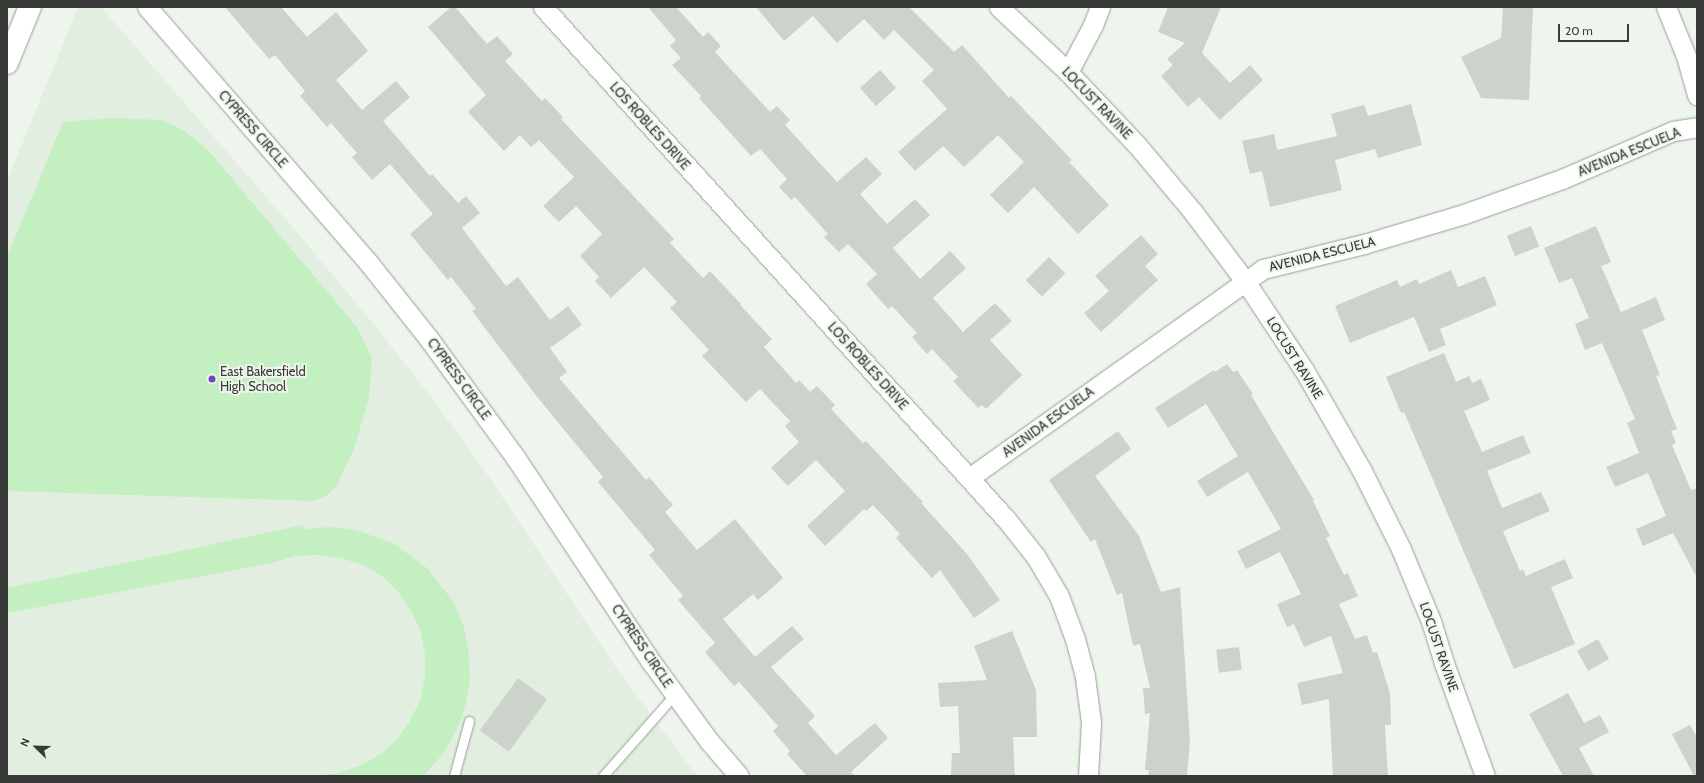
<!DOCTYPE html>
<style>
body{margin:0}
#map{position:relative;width:1704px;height:783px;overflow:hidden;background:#eef5ed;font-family:Cabin,sans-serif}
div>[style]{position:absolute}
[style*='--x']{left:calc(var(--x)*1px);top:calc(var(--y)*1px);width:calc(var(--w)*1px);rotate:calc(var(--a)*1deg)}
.built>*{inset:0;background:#e2efe0}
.green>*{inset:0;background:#c4efc1}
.building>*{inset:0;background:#ccd3cb;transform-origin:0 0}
.roads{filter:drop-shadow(0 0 1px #979e96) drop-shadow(0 0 1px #979e96)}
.lane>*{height:9px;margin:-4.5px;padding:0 4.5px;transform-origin:4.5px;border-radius:4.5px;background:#fff}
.street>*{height:19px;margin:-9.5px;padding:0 9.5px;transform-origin:9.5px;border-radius:9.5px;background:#fff}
.secondary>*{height:22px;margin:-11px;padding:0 11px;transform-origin:11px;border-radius:11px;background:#fff}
.dots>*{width:11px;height:11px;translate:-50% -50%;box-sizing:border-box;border:2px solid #eef5ed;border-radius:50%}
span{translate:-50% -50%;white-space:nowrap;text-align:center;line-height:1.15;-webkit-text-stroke:4px #eef5ed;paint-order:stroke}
.street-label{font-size:13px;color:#373a37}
.poi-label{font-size:13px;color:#373a37}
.left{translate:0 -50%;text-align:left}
.frame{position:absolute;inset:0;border:8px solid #373a37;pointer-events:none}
.north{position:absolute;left:16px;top:727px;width:40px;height:40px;-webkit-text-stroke:3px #eef5ed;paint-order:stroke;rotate:293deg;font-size:11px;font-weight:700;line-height:16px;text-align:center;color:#373a37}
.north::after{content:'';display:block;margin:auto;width:14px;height:18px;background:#373a37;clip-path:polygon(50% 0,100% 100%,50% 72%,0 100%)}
.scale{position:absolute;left:1558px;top:24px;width:71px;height:18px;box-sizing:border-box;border:2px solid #373a37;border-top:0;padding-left:5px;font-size:12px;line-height:14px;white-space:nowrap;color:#373a37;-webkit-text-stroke:3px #eef5ed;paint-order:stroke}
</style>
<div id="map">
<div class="built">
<div style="clip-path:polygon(78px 7px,101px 7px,302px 238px,372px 322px,432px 398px,489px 477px,619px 672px,697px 776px,7px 776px,7px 181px)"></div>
</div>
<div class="green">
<div style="clip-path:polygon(110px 118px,161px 120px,183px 130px,209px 151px,357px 327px,372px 358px,369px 398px,354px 449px,336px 487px,325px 497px,312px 501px,7px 491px,7px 257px,63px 122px)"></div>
<div style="clip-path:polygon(303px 525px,304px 529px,330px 527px,355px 530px,393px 543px,427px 568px,453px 601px,464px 627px,469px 654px,470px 681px,465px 708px,456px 732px,442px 755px,423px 776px,314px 776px,339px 773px,361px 765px,381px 754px,398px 738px,410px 721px,420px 700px,425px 678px,425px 655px,421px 632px,411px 611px,399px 593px,383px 577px,363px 565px,341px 558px,318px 555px,295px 556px,272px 563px,7px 613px,7px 588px)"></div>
</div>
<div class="building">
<div style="clip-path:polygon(225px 7px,281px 7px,307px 37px,336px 12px,368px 51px,336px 80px,362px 110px,396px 81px,410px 97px,383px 121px,430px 176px,432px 174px,458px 203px,466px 196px,480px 213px,462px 228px,506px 286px,518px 277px,550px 320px,568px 306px,582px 325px,550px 348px,567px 372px,559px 378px,646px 480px,649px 477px,673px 505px,665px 512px,697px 550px,735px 519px,783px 578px,758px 600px,753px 594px,723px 619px,755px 657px,792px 626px,804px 639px,771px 667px,815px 716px,808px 723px,836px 755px,875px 723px,888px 738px,851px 772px,855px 776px,807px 776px,787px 754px,790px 751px,773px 731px,778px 726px,739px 682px,734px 686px,705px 652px,715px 643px,678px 600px,683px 596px,649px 555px,655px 550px,598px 482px,603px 477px,538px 398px,472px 311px,476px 309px,451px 277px,448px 280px,410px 234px,433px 214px,390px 164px,372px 180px,352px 157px,357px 153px,331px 123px,327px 127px,300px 96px,305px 91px,275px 55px,269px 59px)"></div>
<div style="clip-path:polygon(451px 7px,455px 7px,487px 44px,497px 36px,513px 54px,505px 61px,542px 101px,545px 98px,563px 117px,561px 119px,674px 239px,670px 243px,703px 278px,710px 271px,741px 304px,740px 305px,772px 339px,764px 347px,796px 383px,799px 380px,810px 392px,817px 386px,835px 405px,831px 409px,863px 443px,866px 441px,923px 502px,921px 503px,967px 554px,1000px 600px,974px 618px,940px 570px,932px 578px,896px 538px,900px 534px,873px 505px,866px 511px,864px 509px,825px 546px,807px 526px,845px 491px,816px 460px,788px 486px,771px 468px,799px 442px,785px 426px,790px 421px,760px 389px,746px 402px,702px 356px,709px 350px,670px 308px,677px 302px,644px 267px,611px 298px,595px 281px,599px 277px,580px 256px,602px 234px,576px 206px,559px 222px,543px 206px,574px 177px,539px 140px,531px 147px,520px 135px,504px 151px,468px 112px,486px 95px,428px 27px)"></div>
<div style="clip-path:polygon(648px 7px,676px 7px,703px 37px,708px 32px,721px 46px,715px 52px,770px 112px,777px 106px,790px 120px,785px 125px,837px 182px,866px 157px,882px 174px,860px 194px,887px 224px,915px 199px,930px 215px,893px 248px,920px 279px,950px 251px,966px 268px,933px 298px,963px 332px,995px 303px,1012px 321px,990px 340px,1022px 375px,986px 409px,982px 405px,978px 408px,953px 381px,958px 377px,932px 349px,927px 354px,912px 337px,917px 333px,892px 306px,888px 309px,866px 284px,877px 274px,848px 244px,839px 252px,824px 237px,828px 234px,795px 197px,791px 200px,779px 187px,787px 179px,760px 149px,751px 156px,699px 98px,701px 96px,672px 65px,681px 58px,670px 46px,676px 40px)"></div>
<div style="clip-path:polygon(756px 7px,909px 7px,954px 52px,962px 45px,1009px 98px,1011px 96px,1072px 160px,1069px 162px,1109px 205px,1078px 234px,1034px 187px,1008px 213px,990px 195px,1024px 162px,998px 135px,964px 167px,943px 146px,915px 171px,898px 152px,947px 109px,922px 81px,934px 70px,894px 30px,884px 40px,864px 19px,837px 43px,813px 16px,784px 41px)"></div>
<div style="clip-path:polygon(1168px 7px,1221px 7px,1202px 53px,1230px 83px,1250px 65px,1263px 80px,1220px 120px,1199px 97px,1188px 107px,1161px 76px,1173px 65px,1167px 59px,1185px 43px,1158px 32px)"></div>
<div style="clip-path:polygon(1503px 7px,1533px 7px,1529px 100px,1481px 98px,1461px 57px,1501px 38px)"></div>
<div style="left:880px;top:70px;width:24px;height:27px;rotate:48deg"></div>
<div style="clip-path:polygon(1411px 104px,1422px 145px,1378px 158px,1375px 149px,1335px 160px,1342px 190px,1270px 207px,1262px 171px,1250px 174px,1242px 141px,1274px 134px,1277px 150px,1337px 136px,1331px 114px,1364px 105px,1368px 116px)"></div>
<div style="left:1531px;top:226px;width:22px;height:26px;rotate:68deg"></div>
<div style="clip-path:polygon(1596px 226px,1611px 262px,1601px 266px,1621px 312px,1656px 297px,1665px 320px,1642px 330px,1660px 375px,1656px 376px,1677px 429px,1671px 431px,1676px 443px,1672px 445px,1691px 490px,1697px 488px,1697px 578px,1673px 533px,1643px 546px,1636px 529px,1666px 516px,1648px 473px,1615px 487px,1606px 467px,1639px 453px,1627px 423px,1635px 419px,1602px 343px,1585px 350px,1575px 324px,1589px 318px,1572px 278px,1559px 283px,1544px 248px)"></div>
<div style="clip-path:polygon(1141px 235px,1158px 254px,1145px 266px,1158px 280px,1101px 332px,1084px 313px,1109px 291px,1095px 276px)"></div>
<div style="left:1049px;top:257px;width:23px;height:33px;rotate:45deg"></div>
<div style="clip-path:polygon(1451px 270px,1458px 287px,1485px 276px,1497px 305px,1440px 329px,1446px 345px,1429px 352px,1414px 317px,1350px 343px,1335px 306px,1397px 280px,1400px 287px,1417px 279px,1419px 284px)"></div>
<div style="clip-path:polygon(1444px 353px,1456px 382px,1469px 376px,1472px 383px,1481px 379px,1490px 400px,1464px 411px,1482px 452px,1523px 435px,1531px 453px,1487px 471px,1502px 508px,1541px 492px,1550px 511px,1503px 531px,1520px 571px,1523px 569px,1526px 576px,1565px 559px,1573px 578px,1551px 587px,1575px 644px,1514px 669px,1404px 412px,1401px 413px,1386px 377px)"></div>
<div style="clip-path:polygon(1227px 364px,1233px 372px,1237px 370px,1253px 394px,1251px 395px,1314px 500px,1313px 501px,1330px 536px,1326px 538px,1344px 575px,1348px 573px,1358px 596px,1339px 604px,1355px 639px,1367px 635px,1373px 653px,1377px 652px,1390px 693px,1391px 725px,1385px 725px,1388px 776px,1333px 776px,1329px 699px,1302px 705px,1297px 683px,1343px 673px,1331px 636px,1304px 647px,1294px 624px,1287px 627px,1277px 604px,1301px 594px,1280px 552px,1246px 569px,1237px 551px,1281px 529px,1248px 472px,1207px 497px,1197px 481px,1238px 456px,1206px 404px,1168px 428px,1155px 408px,1214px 370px,1215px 372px)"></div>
<div style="clip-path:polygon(1118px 431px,1131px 449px,1095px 476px,1139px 536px,1161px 592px,1180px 587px,1190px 741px,1187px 776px,1148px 776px,1149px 770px,1145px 770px,1150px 713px,1145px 714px,1143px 688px,1150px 688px,1140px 644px,1133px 646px,1122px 593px,1117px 595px,1095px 539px,1091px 542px,1049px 480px)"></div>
<div style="clip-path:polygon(1012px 631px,1036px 690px,1037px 737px,1013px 737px,1015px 776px,951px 775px,952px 753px,960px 753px,958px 706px,940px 707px,938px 683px,987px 680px,974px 646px)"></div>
<div style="left:1598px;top:639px;width:23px;height:24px;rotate:61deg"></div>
<div style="left:1239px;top:647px;width:23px;height:23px;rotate:83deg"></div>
<div style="left:518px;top:678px;width:36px;height:65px;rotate:36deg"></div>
<div style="clip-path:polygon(1568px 693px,1584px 723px,1600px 715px,1609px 732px,1579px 748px,1594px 776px,1563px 776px,1529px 714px)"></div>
<div style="clip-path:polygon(1690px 725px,1697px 737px,1697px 776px,1694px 776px,1672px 734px)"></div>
</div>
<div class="roads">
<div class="lane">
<div style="--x:454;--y:776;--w:57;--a:-74.7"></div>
<div style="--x:603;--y:776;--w:109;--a:-48.7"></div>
</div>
<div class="street">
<div style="--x:147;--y:7;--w:337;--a:49.1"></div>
<div style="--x:368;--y:262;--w:98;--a:51.6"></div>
<div style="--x:429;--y:339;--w:146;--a:53.9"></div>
<div style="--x:515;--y:457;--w:247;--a:56.4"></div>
<div style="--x:652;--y:663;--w:97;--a:53.8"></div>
<div style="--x:709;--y:741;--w:46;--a:49.4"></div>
<div style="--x:543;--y:7;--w:690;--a:47.88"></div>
<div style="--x:1006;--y:519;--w:48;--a:51.7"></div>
<div style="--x:1036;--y:557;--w:45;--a:59.5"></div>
<div style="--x:1059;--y:596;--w:46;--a:69.6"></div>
<div style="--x:1075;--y:639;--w:39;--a:75"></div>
<div style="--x:1085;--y:677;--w:45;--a:82.4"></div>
<div style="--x:1091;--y:722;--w:54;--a:93.2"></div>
<div style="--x:999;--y:7;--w:95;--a:43.3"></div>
<div style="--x:1068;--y:72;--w:100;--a:46.6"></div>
<div style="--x:1137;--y:145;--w:87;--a:50.1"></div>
<div style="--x:1193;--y:212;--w:86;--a:53"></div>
<div style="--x:1245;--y:281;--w:107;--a:56.5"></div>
<div style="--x:1304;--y:370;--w:116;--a:60.1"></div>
<div style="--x:1362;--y:471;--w:87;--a:63.4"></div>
<div style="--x:1401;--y:549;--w:78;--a:67.4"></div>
<div style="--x:1431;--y:621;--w:44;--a:72.8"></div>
<div style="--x:1444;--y:663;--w:120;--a:70.1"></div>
<div style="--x:1666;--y:7;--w:53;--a:67.8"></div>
<div style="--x:1686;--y:56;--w:41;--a:74.2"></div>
<div style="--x:1068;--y:72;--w:53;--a:-62"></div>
<div style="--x:1093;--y:25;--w:19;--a:-69"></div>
<div style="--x:969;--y:478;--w:361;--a:-35.4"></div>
<div style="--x:1263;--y:269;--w:104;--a:-13.9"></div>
<div style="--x:1364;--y:244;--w:104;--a:-16.7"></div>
<div style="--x:1464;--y:214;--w:104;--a:-19.7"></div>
<div style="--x:1562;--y:179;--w:121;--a:-23.4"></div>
<div style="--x:1673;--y:131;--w:24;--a:-9"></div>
</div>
<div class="secondary">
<div style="--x:7;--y:63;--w:61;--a:-67.7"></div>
</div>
</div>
<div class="dots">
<div style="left:212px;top:379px;background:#7046be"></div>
</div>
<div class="street-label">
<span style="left:1097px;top:103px;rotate:46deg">LOCUST RAVINE</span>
<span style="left:650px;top:126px;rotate:48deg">LOS ROBLES DRIVE</span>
<span style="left:253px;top:129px;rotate:49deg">CYPRESS CIRCLE</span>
<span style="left:1629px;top:152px;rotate:-22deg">AVENIDA ESCUELA</span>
<span style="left:1322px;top:254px;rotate:-14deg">AVENIDA ESCUELA</span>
<span style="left:1295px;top:358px;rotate:58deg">LOCUST RAVINE</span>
<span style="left:868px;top:366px;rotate:48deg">LOS ROBLES DRIVE</span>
<span style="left:459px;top:379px;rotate:54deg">CYPRESS CIRCLE</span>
<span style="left:1048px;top:422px;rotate:-36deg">AVENIDA ESCUELA</span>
<span style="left:642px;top:646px;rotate:56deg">CYPRESS CIRCLE</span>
<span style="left:1439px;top:647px;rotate:71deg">LOCUST RAVINE</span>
</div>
<div class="poi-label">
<span class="left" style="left:220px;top:379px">East Bakersfield<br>High School</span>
</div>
<div class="frame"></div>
<div class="north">N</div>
<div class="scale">20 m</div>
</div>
